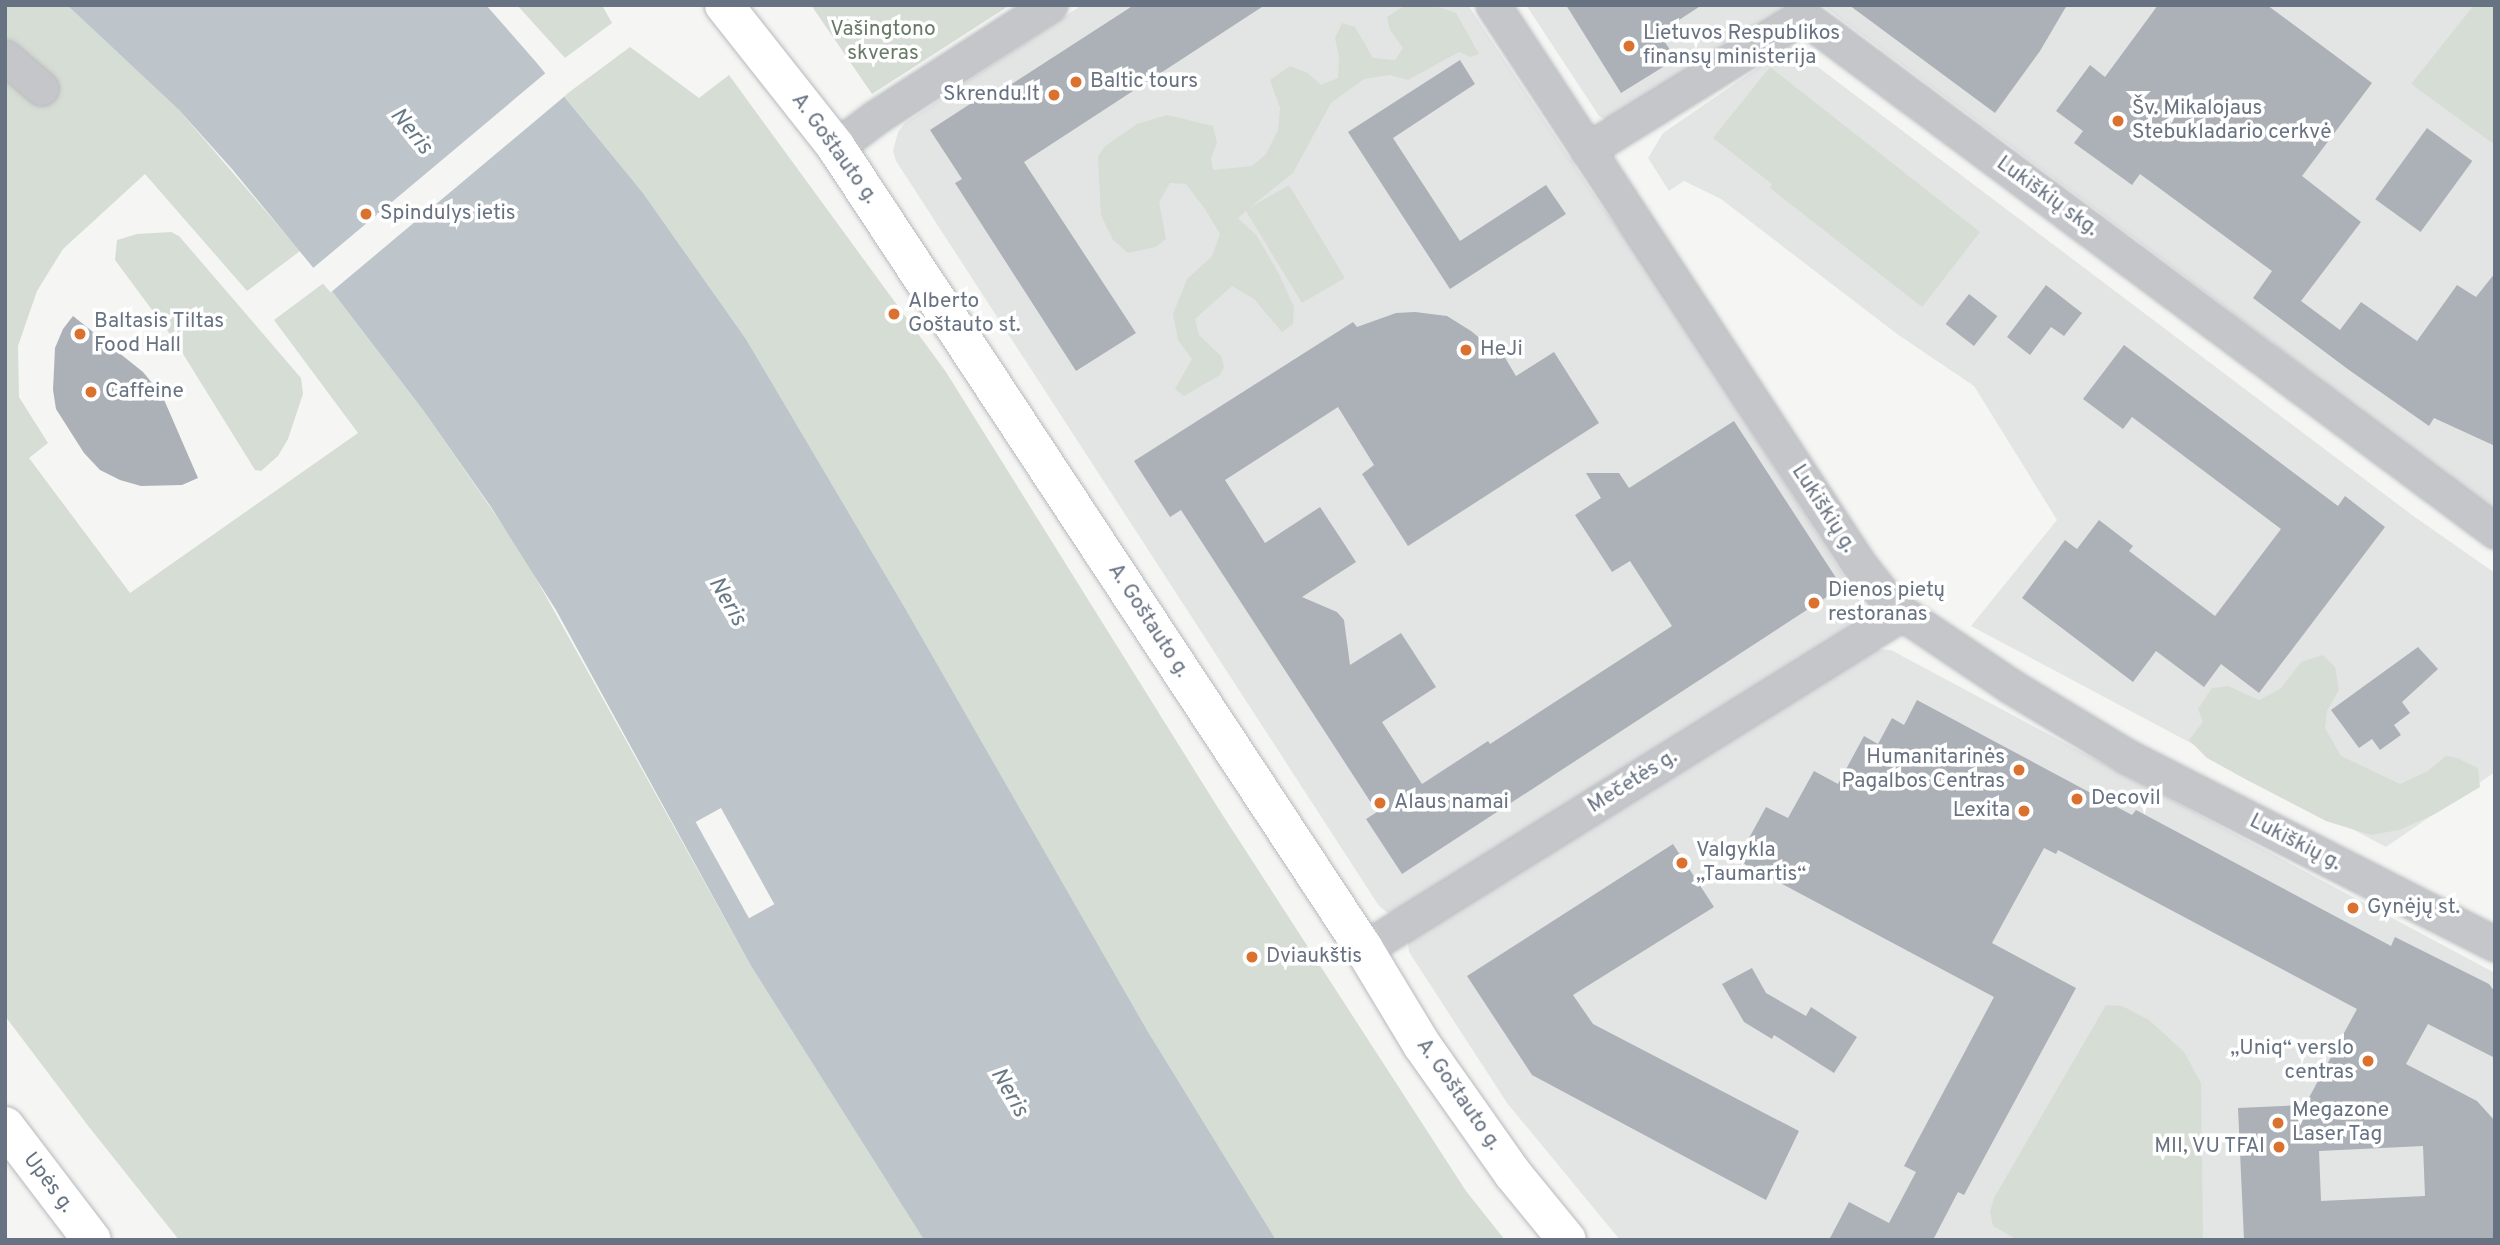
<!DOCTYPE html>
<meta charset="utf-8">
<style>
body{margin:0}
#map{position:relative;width:2500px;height:1245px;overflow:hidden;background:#f5f6f3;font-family:Overpass,sans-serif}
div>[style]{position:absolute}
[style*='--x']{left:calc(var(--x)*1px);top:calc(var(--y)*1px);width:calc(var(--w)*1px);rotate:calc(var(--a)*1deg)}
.built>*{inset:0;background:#e3e5e4}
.green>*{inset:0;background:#d6ddd4}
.water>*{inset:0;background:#bdc5ca}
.pier>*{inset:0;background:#f5f6f3;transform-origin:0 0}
.building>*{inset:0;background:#abb1b7;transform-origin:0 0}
.roads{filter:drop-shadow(0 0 2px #b6b9be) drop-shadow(0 0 2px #b6b9be)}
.street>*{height:33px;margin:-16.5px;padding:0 16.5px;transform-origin:16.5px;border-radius:16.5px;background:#c4c6ca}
.secondary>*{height:38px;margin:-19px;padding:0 19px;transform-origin:19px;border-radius:19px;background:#fff}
.primary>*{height:38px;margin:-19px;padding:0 19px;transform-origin:19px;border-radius:19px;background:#fff}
.dots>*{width:19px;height:19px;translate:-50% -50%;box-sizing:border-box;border:4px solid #fff;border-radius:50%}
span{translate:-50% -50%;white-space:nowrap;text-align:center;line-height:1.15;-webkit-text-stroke:7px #fff;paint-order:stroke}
.park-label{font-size:21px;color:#667a65}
.poi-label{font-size:21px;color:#677282}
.left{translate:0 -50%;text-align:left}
.right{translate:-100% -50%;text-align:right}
.street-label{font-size:21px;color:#677282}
.water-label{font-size:23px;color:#687985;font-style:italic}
.frame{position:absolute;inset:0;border:7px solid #677282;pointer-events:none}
</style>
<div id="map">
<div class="built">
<div style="clip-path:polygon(1082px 5px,1468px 5px,1602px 207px,1640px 257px,1860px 601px,1861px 609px,1854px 626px,1401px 910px,1388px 913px,1379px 906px,896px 161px,893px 151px,898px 132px,905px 123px)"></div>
<div style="clip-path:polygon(1526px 5px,1807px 5px,1612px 123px,1599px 116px)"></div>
<div style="clip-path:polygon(1822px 5px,2495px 5px,2495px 513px,2162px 259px)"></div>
<div style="clip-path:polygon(1790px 46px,2412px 515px,2495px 573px,2495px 772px,2386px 847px,1971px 626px,2057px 520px,1974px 386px,1897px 334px,1721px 199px,1684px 181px,1669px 191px,1648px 158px,1663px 133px)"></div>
<div style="clip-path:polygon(1876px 649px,1891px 650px,2495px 973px,2495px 1240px,1620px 1240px,1507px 1103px,1409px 952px,1408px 943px,1415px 933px)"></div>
</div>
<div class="green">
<div style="clip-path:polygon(5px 5px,67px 5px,179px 110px,300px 251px,247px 291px,145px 174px,63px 249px,37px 291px,18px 346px,19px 397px,48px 443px,29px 458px,130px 593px,358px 433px,274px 320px,325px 282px,423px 410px,522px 553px,751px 966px,924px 1240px,179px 1240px,89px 1127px,5px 1016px)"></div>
<div style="clip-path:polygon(517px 5px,602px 5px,612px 23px,565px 58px)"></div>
<div style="clip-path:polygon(811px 5px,1010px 5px,872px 94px)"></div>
<div style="clip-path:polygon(2474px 5px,2495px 5px,2495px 145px,2411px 84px)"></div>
<div style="clip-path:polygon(1404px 6px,1438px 7px,1456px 13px,1479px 54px,1471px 57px,1459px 52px,1408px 80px,1390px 75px,1364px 79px,1331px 103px,1293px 173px,1249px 208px,1289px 185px,1345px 278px,1302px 303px,1246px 211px,1238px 218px,1257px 236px,1279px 274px,1294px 307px,1293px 324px,1282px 332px,1254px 299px,1232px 286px,1195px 319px,1199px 335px,1221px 356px,1224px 367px,1220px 375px,1184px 396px,1175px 389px,1192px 359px,1178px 340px,1173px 314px,1187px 279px,1212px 256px,1220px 234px,1205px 209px,1186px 184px,1170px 183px,1159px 202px,1166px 239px,1156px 247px,1128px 253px,1113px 240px,1101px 215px,1098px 157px,1104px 147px,1137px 124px,1167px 115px,1213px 126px,1217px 143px,1211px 158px,1213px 170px,1252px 166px,1266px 154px,1278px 130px,1280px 108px,1270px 80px,1290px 66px,1308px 73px,1321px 85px,1338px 78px,1339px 57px,1335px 38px,1342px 23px,1355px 27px,1373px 58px,1395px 60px,1403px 48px,1390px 30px,1387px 17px)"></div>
<div style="clip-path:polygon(630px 47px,699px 98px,729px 75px,946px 372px,1220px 811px,1466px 1191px,1505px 1240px,1276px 1240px,1147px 1030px,905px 608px,746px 339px,643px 193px,564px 96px)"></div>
<div style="clip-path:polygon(1770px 67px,1980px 232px,1922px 307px,1770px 188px,1772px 184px,1713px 138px)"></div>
<div style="clip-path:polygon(171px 232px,179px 236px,301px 378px,303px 394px,288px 439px,278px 456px,261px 471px,255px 470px,175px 341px,115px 260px,117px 240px,137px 234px)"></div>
<div style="clip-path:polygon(2323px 655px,2335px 667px,2339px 690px,2327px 711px,2325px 728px,2341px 756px,2400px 784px,2428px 771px,2446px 756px,2457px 758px,2478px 768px,2480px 787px,2435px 814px,2399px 830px,2371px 835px,2326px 821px,2247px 780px,2207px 758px,2189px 740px,2203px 722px,2198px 709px,2212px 688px,2228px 686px,2259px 700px,2280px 689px,2301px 662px)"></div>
<div style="clip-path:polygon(2106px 1005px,2122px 1006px,2149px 1020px,2184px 1052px,2201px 1083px,2203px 1240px,2018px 1240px,1993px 1226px,1990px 1212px,1994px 1198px)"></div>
</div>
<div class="water">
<div style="clip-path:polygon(67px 5px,486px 5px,536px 62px,643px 193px,746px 339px,905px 608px,1147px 1030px,1276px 1240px,924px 1240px,751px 966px,556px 610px,491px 507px,423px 410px,325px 282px,232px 169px,179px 110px)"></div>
</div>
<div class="pier">
<div style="left:548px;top:71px;width:30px;height:309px;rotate:50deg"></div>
<div style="left:721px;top:808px;width:110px;height:29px;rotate:61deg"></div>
</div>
<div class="building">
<div style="clip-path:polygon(1134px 5px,1265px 5px,1024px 162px,1136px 333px,1076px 371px,955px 183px,962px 179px,930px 130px,987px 93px,990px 98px)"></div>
<div style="clip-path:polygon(1566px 5px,1702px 5px,1659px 33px,1676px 59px,1621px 93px)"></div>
<div style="clip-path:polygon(1849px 5px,2067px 5px,2040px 51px,1995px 113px)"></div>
<div style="clip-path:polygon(2158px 5px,2267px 5px,2372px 83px,2302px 176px,2361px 222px,2301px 301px,2340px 330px,2361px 302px,2417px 341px,2457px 285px,2476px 297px,2495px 273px,2495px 446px,2434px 418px,2429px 426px,2349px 370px,2253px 298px,2272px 271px,2140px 174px,2132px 185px,2074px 143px,2083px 131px,2056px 111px,2090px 65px,2105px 77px)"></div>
<div style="clip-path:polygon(1460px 60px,1475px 84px,1393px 138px,1460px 241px,1546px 185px,1566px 214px,1450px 289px,1348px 132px)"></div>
<div style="left:2427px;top:128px;width:56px;height:88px;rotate:36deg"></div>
<div style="clip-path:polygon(2046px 285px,2082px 313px,2064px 336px,2051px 327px,2030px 355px,2007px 337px)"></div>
<div style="left:1969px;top:294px;width:36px;height:38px;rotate:38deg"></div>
<div style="clip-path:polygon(1415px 312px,1447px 316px,1471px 331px,1487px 344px,1498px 359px,1504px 356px,1516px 376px,1554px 352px,1599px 423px,1408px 546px,1362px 474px,1374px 465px,1338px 407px,1225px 480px,1265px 543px,1320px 507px,1345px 545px,1356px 562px,1302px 597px,1337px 612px,1344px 620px,1350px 665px,1401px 633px,1436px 687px,1382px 722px,1422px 784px,1488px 741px,1490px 744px,1672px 626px,1630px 561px,1612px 572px,1575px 515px,1601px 498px,1586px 473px,1619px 473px,1629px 488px,1734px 421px,1842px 587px,1402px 874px,1366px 819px,1377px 812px,1181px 510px,1170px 517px,1134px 461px,1353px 322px,1357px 327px,1396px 313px)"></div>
<div style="clip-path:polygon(73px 316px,143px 372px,162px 395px,198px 478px,182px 485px,141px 486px,120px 480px,100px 470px,84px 453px,56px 409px,53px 390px,55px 348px,63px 329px)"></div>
<div style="clip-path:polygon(2124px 345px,2338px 506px,2345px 496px,2385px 527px,2259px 693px,2221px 664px,2204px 687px,2156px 651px,2133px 682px,2022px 598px,2065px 540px,2077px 549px,2099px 520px,2133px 546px,2129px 551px,2215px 616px,2281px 529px,2132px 417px,2123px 429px,2083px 399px)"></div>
<div style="clip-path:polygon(2418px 647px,2438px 669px,2402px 702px,2410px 713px,2394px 725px,2401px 735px,2380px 750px,2372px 739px,2359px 748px,2331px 710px)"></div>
<div style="clip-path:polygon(evenodd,1917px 700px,2132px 815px,2136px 810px,2391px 946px,2395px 937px,2489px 984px,2495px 992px,2495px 1058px,2428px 1024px,2406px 1064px,2477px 1101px,2495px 1121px,2495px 1240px,2244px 1240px,2238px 1108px,2305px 1105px,2357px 1009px,2058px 850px,2056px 854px,2044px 848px,1992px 943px,2076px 988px,1964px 1195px,1958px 1192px,1933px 1240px,1829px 1240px,1849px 1202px,1889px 1223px,1916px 1172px,1904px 1166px,1994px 997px,1737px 860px,1766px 807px,1788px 818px,1814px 771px,1838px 784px,1864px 736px,1878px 744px,1892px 718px,1904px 725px,1917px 700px,2423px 1146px,2425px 1196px,2321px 1201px,2319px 1151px,2423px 1146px)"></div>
<div style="clip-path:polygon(1673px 844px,1714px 907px,1573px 995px,1593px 1024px,1799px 1131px,1766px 1200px,1532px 1075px,1467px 976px)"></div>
<div style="clip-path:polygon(1752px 968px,1766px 993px,1806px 1016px,1811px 1007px,1857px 1037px,1834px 1073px,1774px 1035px,1772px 1039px,1744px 1022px,1722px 984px)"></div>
</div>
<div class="roads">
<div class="street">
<div style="--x:1493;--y:5;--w:668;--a:56.79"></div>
<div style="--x:1859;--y:564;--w:55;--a:51.7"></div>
<div style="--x:1893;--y:607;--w:143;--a:33.9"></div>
<div style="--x:2012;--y:687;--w:135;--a:31.1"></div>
<div style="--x:2128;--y:757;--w:412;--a:27"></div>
<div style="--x:5;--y:57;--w:48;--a:40.7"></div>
<div style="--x:836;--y:147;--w:50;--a:-36.9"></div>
<div style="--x:876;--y:117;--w:207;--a:-32.8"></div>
<div style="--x:1587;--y:150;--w:254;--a:-31.8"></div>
<div style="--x:1803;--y:16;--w:863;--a:36.66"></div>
<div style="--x:1364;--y:949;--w:633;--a:-31.96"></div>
</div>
<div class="secondary">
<div style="--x:5;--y:1126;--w:143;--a:52.7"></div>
</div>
<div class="primary">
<div style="--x:724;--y:5;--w:181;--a:51.7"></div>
<div style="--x:836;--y:147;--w:960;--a:56.64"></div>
<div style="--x:1364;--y:949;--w:112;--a:58.9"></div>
<div style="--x:1422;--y:1045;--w:158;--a:54.8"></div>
<div style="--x:1513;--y:1174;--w:85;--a:50.7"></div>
</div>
</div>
<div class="dots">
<div style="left:1629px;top:46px;background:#da712f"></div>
<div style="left:1076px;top:82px;background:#da712f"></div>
<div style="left:1054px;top:95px;background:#da712f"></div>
<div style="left:2118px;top:121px;background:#da712f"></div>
<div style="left:366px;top:214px;background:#da712f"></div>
<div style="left:894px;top:314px;background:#da712f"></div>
<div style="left:80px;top:334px;background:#da712f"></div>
<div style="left:1466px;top:350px;background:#da712f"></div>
<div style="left:91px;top:392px;background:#da712f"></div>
<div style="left:1814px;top:603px;background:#da712f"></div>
<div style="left:2019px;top:770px;background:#da712f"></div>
<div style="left:2077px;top:799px;background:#da712f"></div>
<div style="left:1380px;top:803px;background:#da712f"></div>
<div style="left:2024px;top:811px;background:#da712f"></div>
<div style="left:1682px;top:863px;background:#da712f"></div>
<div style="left:2353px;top:908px;background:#da712f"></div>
<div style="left:1252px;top:957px;background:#da712f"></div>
<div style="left:2368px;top:1061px;background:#da712f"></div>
<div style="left:2278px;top:1123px;background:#da712f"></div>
<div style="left:2279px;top:1147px;background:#da712f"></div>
</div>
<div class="park-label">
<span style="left:883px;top:42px">Vašingtono<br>skveras</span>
</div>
<div class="poi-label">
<span class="left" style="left:1643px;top:46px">Lietuvos Respublikos<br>finansų ministerija</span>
<span class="left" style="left:1090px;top:82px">Baltic tours</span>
<span class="right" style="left:1040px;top:95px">Skrendu.lt</span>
<span class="left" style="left:2132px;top:121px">Šv. Mikalojaus<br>Stebukladario cerkvė</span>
<span class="left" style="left:380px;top:214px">Spindulys ietis</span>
<span class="left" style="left:908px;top:314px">Alberto<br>Goštauto st.</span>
<span class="left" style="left:94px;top:334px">Baltasis Tiltas<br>Food Hall</span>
<span class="left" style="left:1480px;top:350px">HeJi</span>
<span class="left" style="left:105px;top:392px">Caffeine</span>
<span class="left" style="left:1828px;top:603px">Dienos pietų<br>restoranas</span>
<span class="right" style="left:2005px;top:770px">Humanitarinės<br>Pagalbos Centras</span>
<span class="left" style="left:2091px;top:799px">Decovil</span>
<span class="left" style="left:1394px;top:803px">Alaus namai</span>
<span class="right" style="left:2010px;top:811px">Lexita</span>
<span class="left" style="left:1696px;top:863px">Valgykla<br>„Taumartis“</span>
<span class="left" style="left:2367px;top:908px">Gynėjų st.</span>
<span class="left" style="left:1266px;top:957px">Dviaukštis</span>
<span class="right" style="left:2354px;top:1061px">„Uniq“ verslo<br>centras</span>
<span class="left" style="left:2292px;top:1123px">Megazone<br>Laser Tag</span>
<span class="right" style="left:2265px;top:1147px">MII, VU TFAI</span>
</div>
<div class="street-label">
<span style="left:834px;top:149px;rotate:54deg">A. Goštauto g.</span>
<span style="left:2047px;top:197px;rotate:36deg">Lukiškių skg.</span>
<span style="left:1823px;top:509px;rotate:57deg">Lukiškių g.</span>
<span style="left:1148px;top:621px;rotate:57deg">A. Goštauto g.</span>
<span style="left:1633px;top:782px;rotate:-32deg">Mečetės g.</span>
<span style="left:2295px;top:843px;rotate:27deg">Lukiškių g.</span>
<span style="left:1458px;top:1095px;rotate:55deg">A. Goštauto g.</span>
<span style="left:48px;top:1183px;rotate:53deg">Upės g.</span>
</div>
<div class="water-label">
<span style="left:410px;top:132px;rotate:51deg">Neris</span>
<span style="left:726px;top:602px;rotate:60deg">Neris</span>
<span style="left:1008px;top:1093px;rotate:60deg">Neris</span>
</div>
<div class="frame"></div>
</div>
